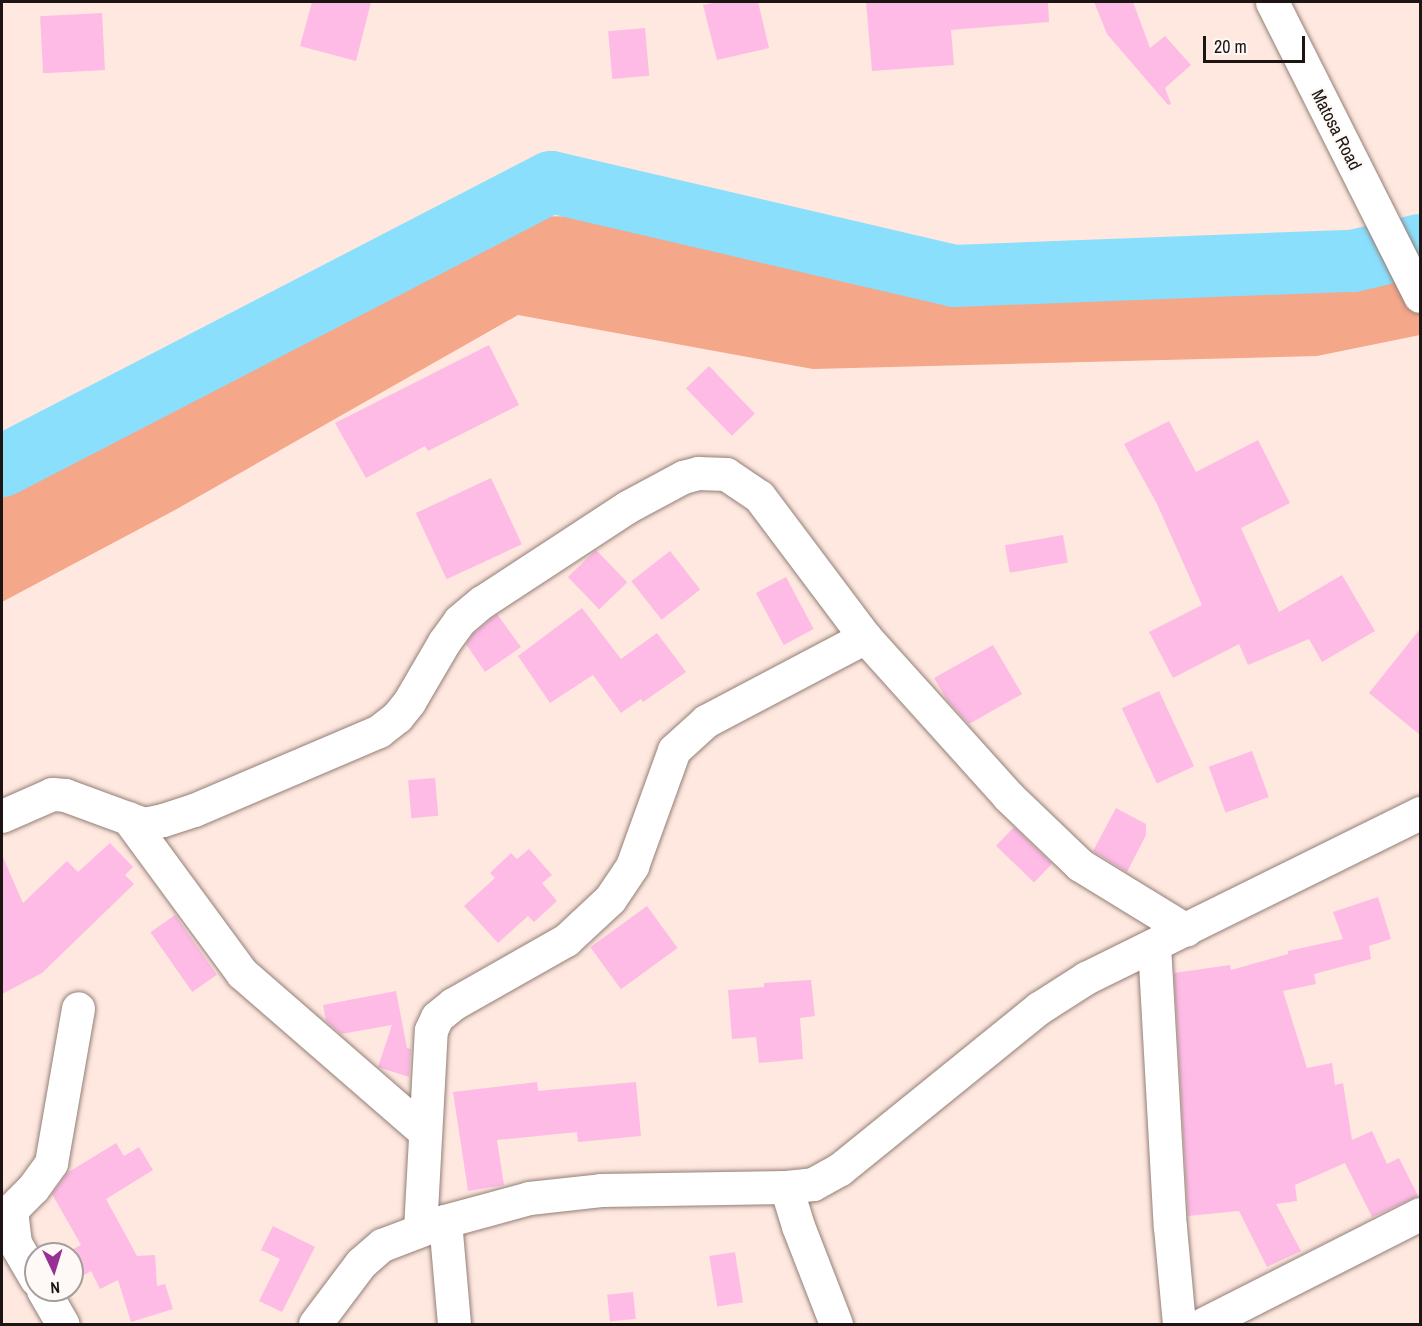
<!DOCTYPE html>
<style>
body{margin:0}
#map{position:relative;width:1422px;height:1326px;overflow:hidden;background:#fee8df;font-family:"Archivo Narrow",sans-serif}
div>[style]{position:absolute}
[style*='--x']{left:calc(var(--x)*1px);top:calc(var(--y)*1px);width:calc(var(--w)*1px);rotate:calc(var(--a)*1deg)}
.green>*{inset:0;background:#f5a78a}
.river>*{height:62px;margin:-31px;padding:0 31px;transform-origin:31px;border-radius:31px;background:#8adffd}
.building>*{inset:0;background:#fdbbe5;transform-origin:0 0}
.roads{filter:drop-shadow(0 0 2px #937f77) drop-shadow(0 0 2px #937f77)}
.minor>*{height:33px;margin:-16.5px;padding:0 16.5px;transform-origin:16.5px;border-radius:16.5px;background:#fff}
.tertiary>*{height:33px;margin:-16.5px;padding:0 16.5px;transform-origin:16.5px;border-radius:16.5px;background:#fff}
span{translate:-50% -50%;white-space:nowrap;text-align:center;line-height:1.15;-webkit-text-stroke:4.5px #fef9f7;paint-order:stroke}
.street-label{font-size:18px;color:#1d1513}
.frame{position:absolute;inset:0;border:3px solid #1d1513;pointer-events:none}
.north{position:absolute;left:24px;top:1242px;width:60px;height:60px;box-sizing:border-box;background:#fef9f7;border:2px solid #a49e9c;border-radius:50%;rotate:176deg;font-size:16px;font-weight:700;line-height:24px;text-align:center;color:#1d1513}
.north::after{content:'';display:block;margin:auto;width:21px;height:27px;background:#973094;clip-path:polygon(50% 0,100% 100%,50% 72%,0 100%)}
.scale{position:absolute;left:1203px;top:36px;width:102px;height:27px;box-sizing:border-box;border:3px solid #1d1513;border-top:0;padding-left:8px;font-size:18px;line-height:21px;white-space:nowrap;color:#1d1513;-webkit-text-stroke:4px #fef9f7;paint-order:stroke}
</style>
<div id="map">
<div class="green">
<div style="clip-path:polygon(434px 215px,786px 219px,1083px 267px,1420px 235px,1420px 335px,1317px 356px,813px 369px,518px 315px,175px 510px,2px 602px,2px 475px,51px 459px)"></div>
</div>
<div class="river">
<div style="--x:2;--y:466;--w:618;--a:-27.35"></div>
<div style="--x:551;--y:182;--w:414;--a:13.1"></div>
<div style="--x:954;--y:276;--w:399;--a:-2.2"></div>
<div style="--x:1353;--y:261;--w:69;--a:-13.4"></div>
</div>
<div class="building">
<div style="clip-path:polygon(312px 2px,371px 2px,356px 61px,300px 46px)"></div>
<div style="clip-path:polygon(717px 2px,758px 2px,769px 48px,717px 60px,703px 5px)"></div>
<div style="clip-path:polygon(866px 2px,1048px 2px,1049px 22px,951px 30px,954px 65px,872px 71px)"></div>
<div style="clip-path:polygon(1094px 2px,1133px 2px,1150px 48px,1165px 36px,1191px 65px,1165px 88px,1171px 104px,1168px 105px,1107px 34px)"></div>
<div style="left:102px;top:13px;width:57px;height:62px;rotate:87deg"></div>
<div style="left:645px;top:28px;width:48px;height:37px;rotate:85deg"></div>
<div style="clip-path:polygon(489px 345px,519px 405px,428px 451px,425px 446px,366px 478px,335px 423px)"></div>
<div style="left:709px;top:366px;width:66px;height:32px;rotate:46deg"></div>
<div style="clip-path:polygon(1169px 421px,1196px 472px,1258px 440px,1290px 503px,1241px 528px,1279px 612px,1342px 575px,1375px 631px,1322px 662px,1309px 639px,1248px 665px,1239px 644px,1173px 678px,1149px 632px,1202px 605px,1157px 504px,1124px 444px)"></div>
<div style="left:491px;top:478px;width:73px;height:83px;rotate:65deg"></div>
<div style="left:1063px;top:535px;width:28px;height:59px;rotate:80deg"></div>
<div style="left:596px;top:550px;width:45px;height:39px;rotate:46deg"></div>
<div style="left:670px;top:551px;width:49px;height:49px;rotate:52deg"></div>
<div style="left:786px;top:577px;width:59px;height:34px;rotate:62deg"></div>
<div style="clip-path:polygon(582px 608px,621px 659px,657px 633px,686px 672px,643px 702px,641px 699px,621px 713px,593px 675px,550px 703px,518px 656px)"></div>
<div style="clip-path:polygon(497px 614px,521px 647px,485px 672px,466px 644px,473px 634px)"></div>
<div style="clip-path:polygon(1420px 629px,1420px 735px,1369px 693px)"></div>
<div style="clip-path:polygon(993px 645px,1022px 694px,969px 724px,947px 700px,934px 678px)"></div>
<div style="left:1159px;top:691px;width:83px;height:41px;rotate:65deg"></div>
<div style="left:1252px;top:751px;width:49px;height:46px;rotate:70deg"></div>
<div style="left:435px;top:778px;width:38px;height:27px;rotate:85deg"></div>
<div style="clip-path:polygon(1116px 808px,1146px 824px,1146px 835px,1127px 872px,1093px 851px)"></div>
<div style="left:1014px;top:827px;width:53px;height:26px;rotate:44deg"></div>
<div style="clip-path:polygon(110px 843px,133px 867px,125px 875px,134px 884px,42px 973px,2px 994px,2px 855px,23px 903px,67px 861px,78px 872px)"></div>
<div style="clip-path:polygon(529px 849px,552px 875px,542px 883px,557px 901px,534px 922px,528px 916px,498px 943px,464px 906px,495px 878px,490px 873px,511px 853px,517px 859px)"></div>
<div style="clip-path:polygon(1378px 897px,1391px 939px,1369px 946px,1371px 959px,1314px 974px,1316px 984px,1283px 991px,1307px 1068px,1332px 1063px,1335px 1085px,1343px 1083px,1352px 1140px,1372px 1131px,1387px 1164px,1399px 1158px,1418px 1196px,1372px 1217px,1345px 1163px,1295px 1185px,1297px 1201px,1276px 1204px,1301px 1251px,1267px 1267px,1239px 1211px,1188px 1216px,1174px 973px,1230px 965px,1231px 970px,1288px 954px,1288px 951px,1343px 939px,1333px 912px)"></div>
<div style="left:647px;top:906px;width:52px;height:70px;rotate:54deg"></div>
<div style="left:175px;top:915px;width:73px;height:30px;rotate:55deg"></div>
<div style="clip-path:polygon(811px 980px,815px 1016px,800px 1018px,803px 1059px,759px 1063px,756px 1037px,732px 1039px,728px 990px,764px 987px,764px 983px)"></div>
<div style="clip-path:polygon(396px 991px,407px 1048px,411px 1049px,409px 1077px,378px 1067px,392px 1025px,341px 1034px,326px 1021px,323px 1005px)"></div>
<div style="clip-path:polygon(537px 1082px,538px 1091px,636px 1082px,641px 1136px,578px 1142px,577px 1132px,497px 1140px,504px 1185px,468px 1191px,453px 1092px)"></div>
<div style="clip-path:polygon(116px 1143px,124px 1156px,139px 1147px,153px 1170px,106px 1199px,137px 1256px,155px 1255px,157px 1286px,165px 1284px,173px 1309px,131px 1322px,118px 1280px,100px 1289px,91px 1271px,77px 1279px,72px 1270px,72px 1254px,64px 1254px,81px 1245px,52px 1194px,67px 1173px)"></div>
<div style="clip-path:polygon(273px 1226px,315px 1247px,282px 1312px,259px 1301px,280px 1259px,261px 1250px)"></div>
<div style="left:735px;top:1252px;width:51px;height:26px;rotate:81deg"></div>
<div style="left:633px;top:1292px;width:27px;height:26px;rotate:84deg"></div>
</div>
<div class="roads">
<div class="minor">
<div style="--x:2;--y:816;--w:55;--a:-23.7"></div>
<div style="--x:52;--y:794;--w:13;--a:4"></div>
<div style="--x:65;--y:795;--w:84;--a:20.2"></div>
<div style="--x:144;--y:824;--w:19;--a:-12"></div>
<div style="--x:163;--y:820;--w:33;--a:-18"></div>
<div style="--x:194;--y:810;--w:201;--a:-23.1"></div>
<div style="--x:379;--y:731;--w:23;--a:-38"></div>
<div style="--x:397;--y:717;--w:19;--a:-51"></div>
<div style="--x:409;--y:702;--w:69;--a:-59.7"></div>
<div style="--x:444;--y:642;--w:26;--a:-54"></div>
<div style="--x:459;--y:621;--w:30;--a:-40"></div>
<div style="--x:482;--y:602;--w:173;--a:-33.2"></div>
<div style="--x:627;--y:507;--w:64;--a:-28.2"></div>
<div style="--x:683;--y:477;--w:16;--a:-15"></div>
<div style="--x:698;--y:473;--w:28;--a:2"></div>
<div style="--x:726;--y:474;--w:40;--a:34"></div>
<div style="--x:759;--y:496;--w:176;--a:53.1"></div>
<div style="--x:865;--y:637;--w:214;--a:48"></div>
<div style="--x:1008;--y:796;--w:100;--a:43.8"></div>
<div style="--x:1080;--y:865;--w:124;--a:31.5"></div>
<div style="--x:128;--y:818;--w:192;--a:53.7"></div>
<div style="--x:242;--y:973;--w:242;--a:41"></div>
<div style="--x:1154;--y:945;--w:282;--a:86.8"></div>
<div style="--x:1170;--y:1227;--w:97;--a:84.7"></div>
<div style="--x:786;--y:1187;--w:41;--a:72.9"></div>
<div style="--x:798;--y:1226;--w:105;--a:68.8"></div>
<div style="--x:445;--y:1221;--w:103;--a:85"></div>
<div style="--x:420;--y:1230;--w:200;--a:-86.9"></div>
<div style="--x:431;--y:1030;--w:14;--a:-65"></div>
<div style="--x:437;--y:1017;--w:21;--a:-39"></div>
<div style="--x:453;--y:1004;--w:130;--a:-29.5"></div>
<div style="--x:566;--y:940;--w:60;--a:-43"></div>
<div style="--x:610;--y:899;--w:40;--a:-56"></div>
<div style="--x:632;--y:866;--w:123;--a:-70.1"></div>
<div style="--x:674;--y:750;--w:43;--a:-42.2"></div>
<div style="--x:706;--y:721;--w:180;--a:-27.8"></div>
<div style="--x:36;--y:1279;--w:42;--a:-120.3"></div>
<div style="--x:15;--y:1243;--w:26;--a:-97"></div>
<div style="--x:12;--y:1217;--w:9;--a:-84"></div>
<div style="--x:13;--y:1208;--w:28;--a:-45"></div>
<div style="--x:33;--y:1188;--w:31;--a:-54"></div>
<div style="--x:51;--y:1163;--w:157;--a:-80.1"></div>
<div style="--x:43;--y:1290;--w:39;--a:60"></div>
<div style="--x:315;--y:1324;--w:76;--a:-53"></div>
<div style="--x:361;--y:1263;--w:28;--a:-41"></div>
<div style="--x:382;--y:1245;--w:67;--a:-20.9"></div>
<div style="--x:445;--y:1221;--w:87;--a:-15.3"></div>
<div style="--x:529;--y:1198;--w:72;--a:-6.3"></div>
<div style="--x:601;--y:1190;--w:185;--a:-0.9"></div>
<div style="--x:786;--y:1187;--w:27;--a:-6"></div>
<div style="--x:813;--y:1184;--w:31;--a:-29"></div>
<div style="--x:840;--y:1169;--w:256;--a:-39"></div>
<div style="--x:1039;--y:1008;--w:56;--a:-32.6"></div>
<div style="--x:1086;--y:978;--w:373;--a:-26.3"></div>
<div style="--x:1203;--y:1324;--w:243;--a:-26.9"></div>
</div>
<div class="tertiary">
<div style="--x:1272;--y:2;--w:329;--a:63.3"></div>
</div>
</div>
<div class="street-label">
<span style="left:1336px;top:130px;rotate:63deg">Matosa Road</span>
</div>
<div class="frame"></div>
<div class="north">N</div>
<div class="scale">20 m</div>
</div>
